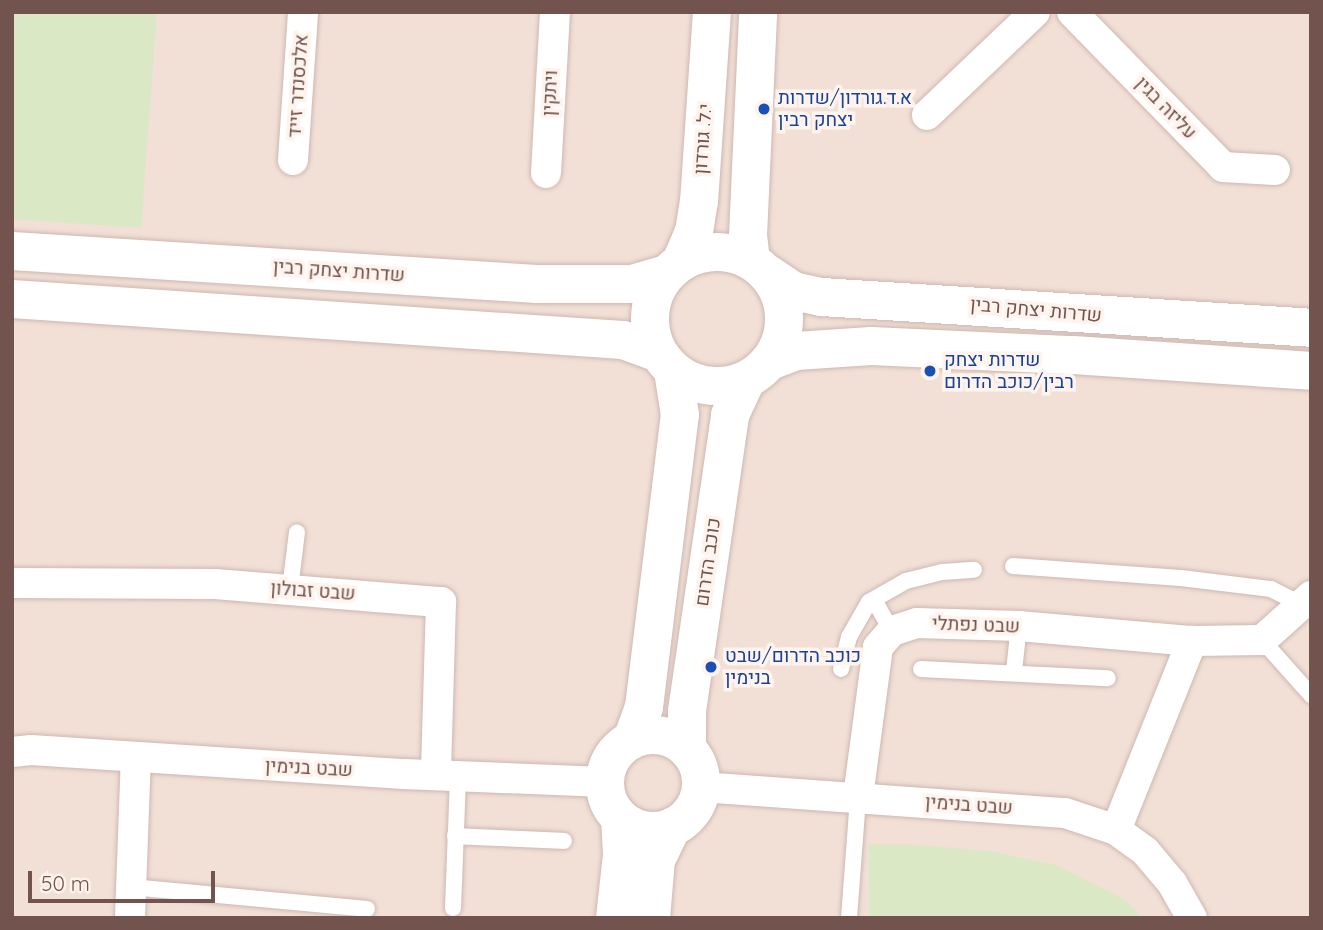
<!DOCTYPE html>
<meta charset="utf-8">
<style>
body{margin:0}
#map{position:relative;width:1323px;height:930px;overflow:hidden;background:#fbf0e7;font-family:Quicksand,Heebo,sans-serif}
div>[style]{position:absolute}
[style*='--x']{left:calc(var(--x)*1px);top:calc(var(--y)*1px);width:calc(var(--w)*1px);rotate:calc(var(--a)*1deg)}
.residential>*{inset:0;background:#f2e0d6;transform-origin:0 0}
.green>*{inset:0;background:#dae8c6}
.roads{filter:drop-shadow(0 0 2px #ceb8b1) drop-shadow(0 0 2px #ceb8b1)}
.service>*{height:16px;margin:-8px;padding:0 8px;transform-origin:8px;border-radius:8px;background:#fff}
.minor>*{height:30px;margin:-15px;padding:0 15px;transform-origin:15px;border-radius:15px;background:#fff}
.tertiary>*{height:38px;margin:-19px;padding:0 19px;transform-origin:19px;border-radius:19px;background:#fff}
.tertiary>.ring{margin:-19px;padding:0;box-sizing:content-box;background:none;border:38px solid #fff;border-radius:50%}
.secondary>*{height:38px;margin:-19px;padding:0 19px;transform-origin:19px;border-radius:19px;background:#fff}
.secondary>.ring{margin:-19px;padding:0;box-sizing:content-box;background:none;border:38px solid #fff;border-radius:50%}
.dots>*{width:19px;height:19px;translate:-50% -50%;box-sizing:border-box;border:4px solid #fef4ed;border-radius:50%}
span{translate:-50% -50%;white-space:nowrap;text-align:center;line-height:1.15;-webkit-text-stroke:7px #fef4ed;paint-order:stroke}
.street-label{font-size:19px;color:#73534d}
.transit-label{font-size:19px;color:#164399}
.left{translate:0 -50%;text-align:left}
.frame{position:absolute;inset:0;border:14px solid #73534d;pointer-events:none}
.scale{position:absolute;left:28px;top:871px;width:187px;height:32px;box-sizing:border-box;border:4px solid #73534d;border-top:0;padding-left:9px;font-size:21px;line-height:24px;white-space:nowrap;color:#73534d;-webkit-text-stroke:5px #fef4ed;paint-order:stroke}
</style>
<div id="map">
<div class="residential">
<div style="left:12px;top:12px;width:1299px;height:906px"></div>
</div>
<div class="green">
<div style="clip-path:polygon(12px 12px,157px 12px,141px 228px,12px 219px)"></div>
<div style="clip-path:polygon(869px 844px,904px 844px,989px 851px,1056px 865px,1126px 900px,1142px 918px,869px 918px)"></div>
</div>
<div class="roads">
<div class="service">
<div style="--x:1013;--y:566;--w:168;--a:4.1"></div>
<div style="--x:1181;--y:578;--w:91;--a:7"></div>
<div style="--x:1271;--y:589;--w:34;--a:27"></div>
<div style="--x:290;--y:589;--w:57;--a:-83"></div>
<div style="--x:869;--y:602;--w:10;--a:29"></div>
<div style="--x:878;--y:607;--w:28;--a:60"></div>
<div style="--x:1262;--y:640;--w:74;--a:48.3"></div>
<div style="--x:841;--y:669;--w:33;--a:-76"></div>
<div style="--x:849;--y:637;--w:40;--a:-60.3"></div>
<div style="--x:869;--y:602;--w:43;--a:-29.6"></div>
<div style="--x:906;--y:581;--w:38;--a:-14"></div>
<div style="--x:943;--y:572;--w:31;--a:-4"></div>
<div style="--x:921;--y:669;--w:187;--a:2.8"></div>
<div style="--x:1014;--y:671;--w:45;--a:-83.7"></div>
<div style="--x:455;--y:836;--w:109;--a:2.6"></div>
<div style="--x:131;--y:887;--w:237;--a:5.3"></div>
<div style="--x:453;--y:908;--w:133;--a:-87.8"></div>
<div style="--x:849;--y:918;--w:121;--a:-85.7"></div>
</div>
<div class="minor">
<div style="--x:1072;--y:12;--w:216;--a:45.7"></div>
<div style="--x:1223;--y:167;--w:52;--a:3.3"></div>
<div style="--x:927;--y:115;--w:149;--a:-43.6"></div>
<div style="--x:293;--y:160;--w:148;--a:-86.1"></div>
<div style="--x:546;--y:173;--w:161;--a:-86.8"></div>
<div style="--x:12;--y:583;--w:203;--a:0.3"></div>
<div style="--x:215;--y:584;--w:227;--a:4.6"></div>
<div style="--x:441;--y:602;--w:172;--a:91.7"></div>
<div style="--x:12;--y:752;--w:19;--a:-6"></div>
<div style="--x:31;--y:750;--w:374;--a:3.7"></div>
<div style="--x:404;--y:774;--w:201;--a:2.3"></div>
<div style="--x:701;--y:787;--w:365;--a:4.1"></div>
<div style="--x:1065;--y:813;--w:54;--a:18.4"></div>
<div style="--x:1116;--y:830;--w:36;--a:36"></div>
<div style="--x:1145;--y:851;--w:42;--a:49.8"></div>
<div style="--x:1172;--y:883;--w:40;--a:60.3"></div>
<div style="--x:858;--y:797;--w:151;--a:-82.4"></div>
<div style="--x:878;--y:647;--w:21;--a:-49"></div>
<div style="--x:892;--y:631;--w:26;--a:-18"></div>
<div style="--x:917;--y:623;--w:102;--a:1.7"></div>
<div style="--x:1019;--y:626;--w:174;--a:5"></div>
<div style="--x:1192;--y:641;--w:70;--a:-0.8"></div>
<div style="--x:1262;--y:640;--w:66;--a:-41.9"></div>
<div style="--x:1116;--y:830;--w:204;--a:-68.1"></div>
<div style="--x:130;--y:918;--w:160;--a:-87.9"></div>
</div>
<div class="tertiary">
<div style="--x:751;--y:260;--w:24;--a:-97"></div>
<div style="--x:748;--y:236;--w:224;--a:-87.4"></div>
<div style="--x:681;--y:262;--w:33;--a:-67"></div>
<div style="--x:694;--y:232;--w:30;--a:-81"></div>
<div style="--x:699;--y:202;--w:190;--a:-86.1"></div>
<div class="ring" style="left:605px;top:735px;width:58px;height:58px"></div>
<div style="--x:632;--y:740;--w:35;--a:-70"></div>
<div style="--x:644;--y:707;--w:294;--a:-83"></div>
<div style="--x:680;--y:415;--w:45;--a:-99"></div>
<div style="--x:687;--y:749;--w:38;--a:-90"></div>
<div style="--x:687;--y:711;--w:299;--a:-81.7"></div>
<div style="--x:730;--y:415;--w:38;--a:-65"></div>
<div style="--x:615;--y:918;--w:63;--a:-83.7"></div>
<div style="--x:622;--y:855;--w:37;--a:-93"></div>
<div style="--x:651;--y:918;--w:58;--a:-85.1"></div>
<div style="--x:656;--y:860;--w:37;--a:-64"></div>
</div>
<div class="secondary">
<div style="--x:12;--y:251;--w:526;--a:3.6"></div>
<div style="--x:537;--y:284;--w:95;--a:0"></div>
<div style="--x:632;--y:284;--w:35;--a:-16"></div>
<div class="ring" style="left:650px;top:252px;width:96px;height:96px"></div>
<div style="--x:768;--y:274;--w:30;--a:34"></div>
<div style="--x:793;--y:291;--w:30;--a:12"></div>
<div style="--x:822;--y:297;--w:490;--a:3.6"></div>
<div style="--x:12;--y:299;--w:612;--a:3.84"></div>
<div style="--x:623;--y:340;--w:37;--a:20"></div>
<div style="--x:770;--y:361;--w:28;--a:-21"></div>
<div style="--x:796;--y:351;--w:75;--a:-3.8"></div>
<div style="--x:871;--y:346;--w:202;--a:2.6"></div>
<div style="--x:1073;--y:355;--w:239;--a:3.8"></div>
</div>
</div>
<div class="dots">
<div style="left:764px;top:109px;background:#1a4fb4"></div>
<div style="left:930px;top:371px;background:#1a4fb4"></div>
<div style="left:711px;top:667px;background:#1a4fb4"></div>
</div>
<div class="street-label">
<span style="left:298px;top:86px;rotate:-86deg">אלכסנדר זייד</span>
<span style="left:550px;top:93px;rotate:-87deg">ויתקין</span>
<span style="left:1166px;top:108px;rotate:46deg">עליזה בגין</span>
<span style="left:703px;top:139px;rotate:-86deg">י.ל. גורדון</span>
<span style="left:339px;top:271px;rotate:4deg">שדרות יצחק רבין</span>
<span style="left:1036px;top:310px;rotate:5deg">שדרות יצחק רבין</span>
<span style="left:708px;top:562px;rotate:-82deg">כוכב הדרום</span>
<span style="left:313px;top:591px;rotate:4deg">שבט זבולון</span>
<span style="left:976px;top:625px;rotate:2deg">שבט נפתלי</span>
<span style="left:309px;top:768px;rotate:3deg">שבט בנימין</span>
<span style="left:969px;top:805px;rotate:4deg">שבט בנימין</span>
</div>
<div class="transit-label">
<span class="left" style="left:778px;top:109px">א.ד.גורדון/שדרות<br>יצחק רבין</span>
<span class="left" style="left:944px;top:371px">שדרות יצחק<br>רבין/כוכב הדרום</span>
<span class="left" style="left:725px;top:667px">כוכב הדרום/שבט<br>בנימין</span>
</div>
<div class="frame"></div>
<div class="scale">50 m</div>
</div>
